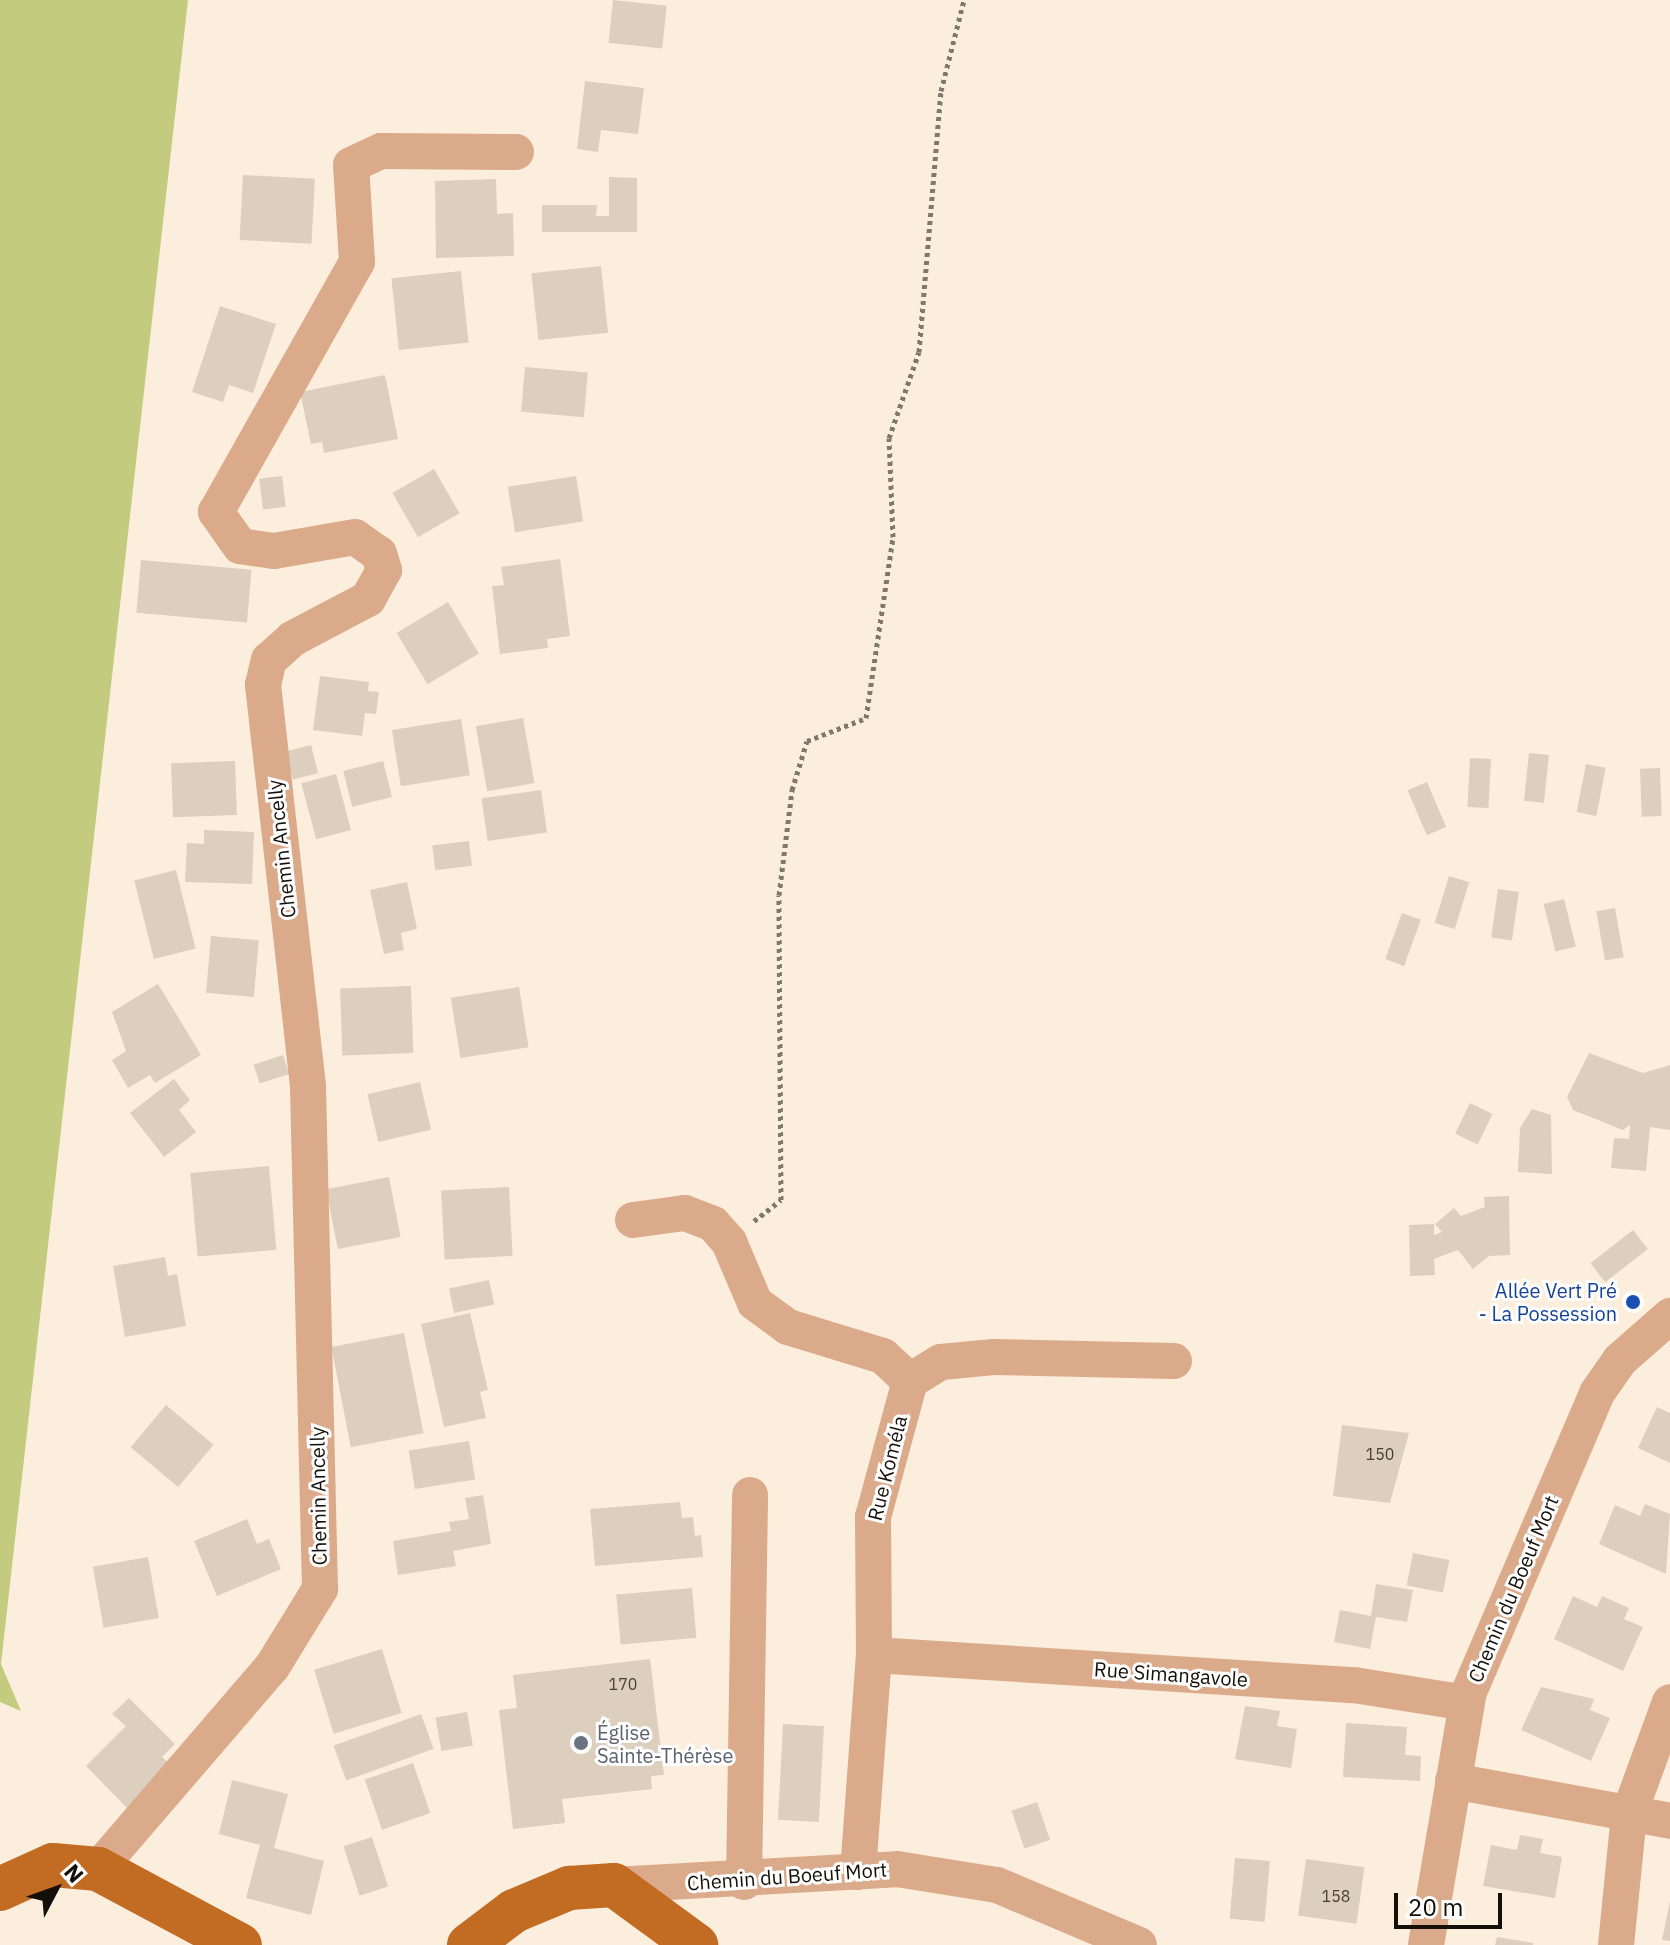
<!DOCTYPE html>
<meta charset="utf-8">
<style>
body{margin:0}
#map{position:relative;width:1670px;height:1945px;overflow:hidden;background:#fceedd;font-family:"IBM Plex Sans",sans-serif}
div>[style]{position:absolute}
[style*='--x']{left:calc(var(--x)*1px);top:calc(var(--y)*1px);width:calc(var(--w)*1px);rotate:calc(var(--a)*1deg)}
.green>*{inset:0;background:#c3cb7e}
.building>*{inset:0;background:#dccfbe;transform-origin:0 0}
.path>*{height:5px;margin-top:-2.5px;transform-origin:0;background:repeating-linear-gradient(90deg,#81786d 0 4px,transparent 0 8px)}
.minor>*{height:36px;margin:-18px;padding:0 18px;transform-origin:18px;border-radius:18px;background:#dbaa8a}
.major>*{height:44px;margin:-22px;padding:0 22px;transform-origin:22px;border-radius:22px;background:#c26b23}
.dots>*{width:22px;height:22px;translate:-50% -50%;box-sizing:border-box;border:4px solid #fefefe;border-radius:50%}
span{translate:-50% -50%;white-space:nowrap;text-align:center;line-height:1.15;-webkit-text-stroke:6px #fefefe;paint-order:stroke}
.number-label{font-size:16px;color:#463f36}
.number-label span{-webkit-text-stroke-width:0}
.street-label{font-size:20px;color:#140f09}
.transit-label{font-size:20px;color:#164399}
.right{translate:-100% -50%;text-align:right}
.worship-label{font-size:20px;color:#5b616d}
.left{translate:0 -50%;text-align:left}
.north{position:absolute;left:16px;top:1849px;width:80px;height:80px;-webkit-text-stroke:6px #fefefe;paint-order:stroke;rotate:49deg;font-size:22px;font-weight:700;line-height:32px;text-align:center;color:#140f09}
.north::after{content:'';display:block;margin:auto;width:28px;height:36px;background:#140f09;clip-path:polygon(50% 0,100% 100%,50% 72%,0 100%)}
.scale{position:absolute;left:1394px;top:1893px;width:108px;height:36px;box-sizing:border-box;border:4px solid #140f09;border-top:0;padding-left:10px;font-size:24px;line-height:28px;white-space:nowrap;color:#140f09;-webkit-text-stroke:6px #fefefe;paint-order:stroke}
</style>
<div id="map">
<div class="green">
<div style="clip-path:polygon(0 0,188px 0,1px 1664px,21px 1711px,0 1702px)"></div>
</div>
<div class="building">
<div style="left:613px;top:0;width:54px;height:43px;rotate:6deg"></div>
<div style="clip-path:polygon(585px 81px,644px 88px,638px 134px,601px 130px,598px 152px,577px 149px)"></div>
<div style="left:243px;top:175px;width:72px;height:65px;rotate:3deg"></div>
<div style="clip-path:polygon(609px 177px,637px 178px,637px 232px,542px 232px,542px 205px,597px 205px,596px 216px,609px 216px)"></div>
<div style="clip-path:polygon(496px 179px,497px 214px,513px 213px,514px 256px,436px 258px,435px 181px)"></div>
<div style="left:601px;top:266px;width:67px;height:70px;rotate:84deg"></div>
<div style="left:461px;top:271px;width:72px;height:70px;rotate:84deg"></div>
<div style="clip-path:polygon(220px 306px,276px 324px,253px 393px,229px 385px,223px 402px,192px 392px)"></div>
<div style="left:525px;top:367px;width:63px;height:45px;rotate:5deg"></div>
<div style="clip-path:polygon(385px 375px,398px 439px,324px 453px,322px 442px,311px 444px,300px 392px)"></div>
<div style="left:434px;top:469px;width:51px;height:48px;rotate:60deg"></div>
<div style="left:282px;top:476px;width:31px;height:23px;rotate:83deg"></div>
<div style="left:576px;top:476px;width:46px;height:69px;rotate:81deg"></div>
<div style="clip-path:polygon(560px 559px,570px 636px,547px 639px,548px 648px,500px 654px,492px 586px,504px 585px,501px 567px)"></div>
<div style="left:141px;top:560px;width:111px;height:53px;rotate:5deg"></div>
<div style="left:448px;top:602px;width:60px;height:60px;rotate:59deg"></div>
<div style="clip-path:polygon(320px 676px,369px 682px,368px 691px,379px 692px,376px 714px,365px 713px,362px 736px,313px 730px)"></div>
<div style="left:523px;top:718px;width:66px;height:48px;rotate:80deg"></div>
<div style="left:461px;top:719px;width:57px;height:70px;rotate:81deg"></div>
<div style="left:311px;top:745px;width:29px;height:26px;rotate:76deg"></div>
<div style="left:1529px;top:753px;width:20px;height:48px;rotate:6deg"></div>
<div style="left:1470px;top:758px;width:21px;height:49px;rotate:3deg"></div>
<div style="left:235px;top:761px;width:54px;height:64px;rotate:88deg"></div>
<div style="left:383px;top:761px;width:37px;height:41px;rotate:76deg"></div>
<div style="left:1586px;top:764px;width:20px;height:49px;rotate:11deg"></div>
<div style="left:1660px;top:768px;width:48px;height:20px;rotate:88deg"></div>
<div style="left:336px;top:774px;width:58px;height:36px;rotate:75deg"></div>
<div style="left:1427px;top:782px;width:49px;height:21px;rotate:67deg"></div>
<div style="left:541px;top:790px;width:43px;height:60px;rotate:82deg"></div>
<div style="clip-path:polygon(204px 830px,254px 832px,252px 884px,185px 882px,187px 843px,204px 844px)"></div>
<div style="left:469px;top:841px;width:25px;height:37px;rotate:83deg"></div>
<div style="left:176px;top:870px;width:81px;height:43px;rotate:76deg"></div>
<div style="left:1449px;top:876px;width:21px;height:49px;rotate:17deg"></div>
<div style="clip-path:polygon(407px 882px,417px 929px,401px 933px,404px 950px,384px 954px,370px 890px)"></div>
<div style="left:1498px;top:889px;width:21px;height:49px;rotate:8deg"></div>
<div style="left:1564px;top:899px;width:49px;height:21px;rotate:76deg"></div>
<div style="left:1615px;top:908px;width:50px;height:19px;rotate:80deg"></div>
<div style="left:1402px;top:913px;width:20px;height:49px;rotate:20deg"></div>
<div style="left:211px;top:936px;width:48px;height:57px;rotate:5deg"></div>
<div style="clip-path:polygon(158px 984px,201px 1055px,155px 1083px,150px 1075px,128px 1088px,112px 1060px,126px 1051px,112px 1012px)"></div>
<div style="left:411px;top:986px;width:67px;height:71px;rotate:88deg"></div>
<div style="left:519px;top:987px;width:61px;height:69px;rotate:81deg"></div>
<div style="clip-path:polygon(1589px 1053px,1643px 1073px,1670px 1065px,1670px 1130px,1650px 1127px,1646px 1171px,1611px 1168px,1614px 1138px,1629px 1139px,1630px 1125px,1623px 1130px,1573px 1110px,1567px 1097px)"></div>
<div style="left:283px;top:1055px;width:20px;height:31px;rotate:72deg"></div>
<div style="clip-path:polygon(174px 1079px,190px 1100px,179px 1110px,196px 1132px,164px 1157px,130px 1113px)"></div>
<div style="left:420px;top:1082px;width:49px;height:54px;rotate:77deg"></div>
<div style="left:1470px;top:1103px;width:25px;height:34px;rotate:26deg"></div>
<div style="clip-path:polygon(1532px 1109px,1551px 1115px,1552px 1174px,1518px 1172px,1520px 1128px)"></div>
<div style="left:269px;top:1166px;width:84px;height:79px;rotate:85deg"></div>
<div style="left:389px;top:1177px;width:61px;height:64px;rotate:79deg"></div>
<div style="left:509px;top:1187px;width:69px;height:68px;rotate:87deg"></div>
<div style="clip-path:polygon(1509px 1196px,1510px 1255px,1489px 1256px,1473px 1269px,1458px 1250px,1434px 1259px,1435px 1275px,1410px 1276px,1409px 1225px,1434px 1224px,1434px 1235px,1442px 1232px,1435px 1224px,1454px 1208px,1461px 1216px,1485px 1207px,1484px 1197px)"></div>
<div style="left:1633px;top:1230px;width:24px;height:54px;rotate:52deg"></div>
<div style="clip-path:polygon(165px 1257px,168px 1276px,177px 1274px,186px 1326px,125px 1337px,113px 1266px)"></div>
<div style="left:489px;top:1280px;width:25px;height:41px;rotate:78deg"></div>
<div style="clip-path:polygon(470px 1313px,488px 1390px,480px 1392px,486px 1418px,444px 1427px,421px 1324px)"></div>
<div style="left:404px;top:1333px;width:102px;height:74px;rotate:79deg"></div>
<div style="left:166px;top:1405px;width:62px;height:55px;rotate:40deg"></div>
<div style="clip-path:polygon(1657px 1407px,1670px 1413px,1670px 1463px,1638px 1448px)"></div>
<div style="clip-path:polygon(1342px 1425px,1409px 1433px,1390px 1503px,1333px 1496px)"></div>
<div style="left:469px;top:1441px;width:39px;height:61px;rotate:81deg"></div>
<div style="clip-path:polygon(483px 1495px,491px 1544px,453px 1551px,456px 1566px,398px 1575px,393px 1541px,451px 1531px,449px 1522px,469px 1519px,465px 1498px)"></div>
<div style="clip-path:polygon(680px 1502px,682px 1518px,693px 1517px,695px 1536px,701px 1535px,703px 1557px,595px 1566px,590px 1509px)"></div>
<div style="clip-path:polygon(1645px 1504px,1670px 1514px,1666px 1574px,1599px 1544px,1615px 1505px,1640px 1516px)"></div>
<div style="clip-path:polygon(247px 1519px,257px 1544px,269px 1539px,281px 1569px,217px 1596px,194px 1541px)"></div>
<div style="left:1413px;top:1553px;width:37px;height:33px;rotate:11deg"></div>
<div style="left:148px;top:1557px;width:62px;height:56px;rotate:80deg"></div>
<div style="clip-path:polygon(1376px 1584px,1413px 1590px,1407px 1622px,1376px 1617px,1370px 1649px,1334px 1642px,1340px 1610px,1371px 1616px)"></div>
<div style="left:692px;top:1588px;width:50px;height:76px;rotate:85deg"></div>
<div style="clip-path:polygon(1573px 1596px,1597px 1607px,1602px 1596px,1629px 1608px,1624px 1619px,1643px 1627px,1623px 1671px,1554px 1639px)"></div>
<div style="left:382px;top:1649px;width:67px;height:71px;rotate:73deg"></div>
<div style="clip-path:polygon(650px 1659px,664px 1775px,651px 1776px,652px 1789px,562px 1799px,565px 1823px,513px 1829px,499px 1710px,517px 1708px,513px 1675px)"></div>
<div style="clip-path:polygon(1541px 1687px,1594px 1699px,1590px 1710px,1610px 1718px,1591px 1761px,1521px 1730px)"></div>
<div style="clip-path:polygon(129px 1698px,175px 1744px,162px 1757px,172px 1766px,128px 1809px,86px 1766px,126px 1726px,112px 1714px)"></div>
<div style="clip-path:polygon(1245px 1706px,1280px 1711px,1277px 1726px,1297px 1729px,1291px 1768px,1235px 1759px)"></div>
<div style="left:467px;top:1712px;width:34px;height:32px;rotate:80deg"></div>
<div style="left:421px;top:1714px;width:37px;height:93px;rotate:70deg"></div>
<div style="clip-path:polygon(1346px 1723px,1407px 1727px,1405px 1755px,1421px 1756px,1420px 1781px,1343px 1777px)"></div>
<div style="left:783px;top:1724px;width:41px;height:96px;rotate:3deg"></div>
<div style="left:413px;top:1763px;width:53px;height:51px;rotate:71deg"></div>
<div style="clip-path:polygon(232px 1780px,288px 1794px,274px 1848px,324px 1861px,311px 1915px,246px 1898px,260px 1845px,219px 1834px)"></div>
<div style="left:1037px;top:1802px;width:40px;height:27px;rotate:71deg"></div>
<div style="clip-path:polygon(1520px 1835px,1543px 1839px,1540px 1853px,1562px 1857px,1555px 1898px,1483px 1886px,1491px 1845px,1517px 1850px)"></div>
<div style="left:372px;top:1837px;width:52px;height:30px;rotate:72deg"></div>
<div style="left:1235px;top:1858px;width:35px;height:61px;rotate:5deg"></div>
<div style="left:1306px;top:1859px;width:59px;height:57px;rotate:8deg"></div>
<div style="clip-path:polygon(1670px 1901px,1670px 1941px,1662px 1940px)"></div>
<div style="clip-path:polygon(1497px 1937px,1533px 1943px,1533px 1945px,1495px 1945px)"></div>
</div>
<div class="path">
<div style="--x:754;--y:1221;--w:34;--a:-38"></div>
<div style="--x:781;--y:1200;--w:305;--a:-90.4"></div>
<div style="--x:779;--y:895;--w:106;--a:-82.9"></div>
<div style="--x:792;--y:790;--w:51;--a:-73"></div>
<div style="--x:807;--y:741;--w:63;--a:-21.3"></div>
<div style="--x:866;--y:718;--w:183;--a:-81.5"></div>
<div style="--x:893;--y:537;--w:99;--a:-92.3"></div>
<div style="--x:889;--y:438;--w:91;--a:-70.8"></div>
<div style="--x:919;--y:352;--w:262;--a:-85.2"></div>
<div style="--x:941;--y:91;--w:94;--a:-75.8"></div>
</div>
<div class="minor">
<div style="--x:633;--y:1220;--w:52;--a:-7.7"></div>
<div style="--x:685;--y:1213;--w:30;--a:21"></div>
<div style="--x:713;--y:1224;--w:24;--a:48"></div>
<div style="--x:729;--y:1242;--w:66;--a:66.9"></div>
<div style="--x:755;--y:1303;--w:41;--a:36"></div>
<div style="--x:788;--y:1327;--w:99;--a:17"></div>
<div style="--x:883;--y:1356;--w:37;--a:43"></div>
<div style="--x:874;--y:1655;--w:481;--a:3.6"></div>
<div style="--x:1354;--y:1685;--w:114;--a:9.1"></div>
<div style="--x:1453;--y:1781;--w:221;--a:10.4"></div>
<div style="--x:98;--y:1869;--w:267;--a:-49.3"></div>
<div style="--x:272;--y:1667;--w:92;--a:-58.4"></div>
<div style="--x:320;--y:1589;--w:503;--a:-91.37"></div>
<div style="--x:308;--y:1086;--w:404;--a:-96.4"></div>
<div style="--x:263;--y:685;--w:26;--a:-77"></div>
<div style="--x:269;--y:660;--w:31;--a:-42"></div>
<div style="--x:292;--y:639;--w:86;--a:-27.8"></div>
<div style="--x:368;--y:599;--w:33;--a:-61"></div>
<div style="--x:384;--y:570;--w:17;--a:-107"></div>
<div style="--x:379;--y:554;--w:29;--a:-145"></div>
<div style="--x:355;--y:537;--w:82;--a:170.2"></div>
<div style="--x:274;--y:551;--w:34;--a:-172"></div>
<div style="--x:240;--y:546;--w:42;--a:-125.2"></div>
<div style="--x:216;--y:512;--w:287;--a:-60.6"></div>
<div style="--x:357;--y:262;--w:97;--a:-93.5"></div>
<div style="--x:351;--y:165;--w:33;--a:-25"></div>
<div style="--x:381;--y:151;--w:135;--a:0.4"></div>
<div style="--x:858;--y:1872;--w:218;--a:-85.8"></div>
<div style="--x:874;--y:1655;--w:138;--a:-90.4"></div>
<div style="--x:873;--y:1517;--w:141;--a:-74.8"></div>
<div style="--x:910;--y:1381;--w:36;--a:-32"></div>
<div style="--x:941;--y:1362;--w:53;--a:-5.4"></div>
<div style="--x:994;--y:1357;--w:180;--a:1.3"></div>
<div style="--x:744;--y:1882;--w:387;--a:-89.1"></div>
<div style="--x:614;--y:1885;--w:283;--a:-3.2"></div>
<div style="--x:897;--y:1869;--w:101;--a:9.1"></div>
<div style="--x:997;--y:1885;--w:154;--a:22.9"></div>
<div style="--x:1426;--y:1945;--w:257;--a:-80.4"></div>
<div style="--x:1469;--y:1692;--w:325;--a:-66.8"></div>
<div style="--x:1597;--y:1393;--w:40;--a:-55.1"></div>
<div style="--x:1620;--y:1360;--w:67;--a:-41.3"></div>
<div style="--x:1616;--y:1945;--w:132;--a:-84.3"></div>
<div style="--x:1629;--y:1814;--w:119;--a:-69.9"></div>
</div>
<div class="major">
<div style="--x:0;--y:1889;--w:58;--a:-24.4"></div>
<div style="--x:53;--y:1865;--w:45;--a:5.1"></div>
<div style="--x:98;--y:1869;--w:161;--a:28.2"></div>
<div style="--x:469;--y:1945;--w:56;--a:-37.1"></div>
<div style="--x:514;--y:1911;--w:60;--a:-22.7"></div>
<div style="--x:569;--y:1888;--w:45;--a:-3.8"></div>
<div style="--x:614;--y:1885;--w:102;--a:36.2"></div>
</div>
<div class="dots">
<div style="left:1633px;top:1302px;background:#1a4fb4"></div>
<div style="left:581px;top:1743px;background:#6b7280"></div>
</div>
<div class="number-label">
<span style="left:1380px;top:1454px">150</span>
<span style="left:623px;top:1684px">170</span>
<span style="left:1336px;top:1896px">158</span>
</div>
<div class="street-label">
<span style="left:281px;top:849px;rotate:-96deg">Chemin Ancelly</span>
<span style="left:887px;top:1468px;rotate:-76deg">Rue Koméla</span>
<span style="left:318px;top:1496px;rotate:-91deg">Chemin Ancelly</span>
<span style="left:1513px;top:1589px;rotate:-67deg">Chemin du Boeuf Mort</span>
<span style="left:1171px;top:1674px;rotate:4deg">Rue Simangavole</span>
<span style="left:787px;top:1876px;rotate:-4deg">Chemin du Boeuf Mort</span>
</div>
<div class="transit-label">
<span class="right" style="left:1617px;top:1302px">Allée Vert Pré<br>- La Possession</span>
</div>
<div class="worship-label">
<span class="left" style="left:597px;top:1744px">Église<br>Sainte-Thérèse</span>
</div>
<div class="north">N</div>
<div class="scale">20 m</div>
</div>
